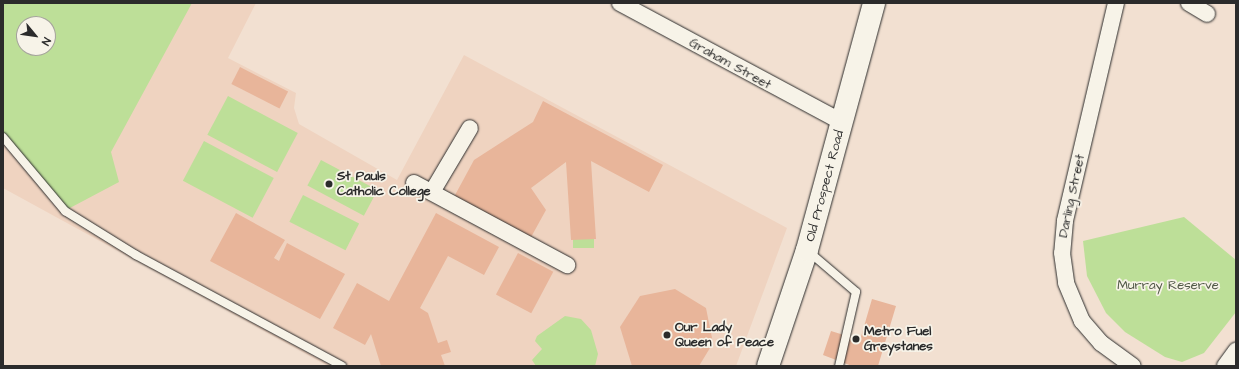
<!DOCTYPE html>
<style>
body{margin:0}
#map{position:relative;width:1239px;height:369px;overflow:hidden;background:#f2e0d1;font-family:"Architects Daughter",sans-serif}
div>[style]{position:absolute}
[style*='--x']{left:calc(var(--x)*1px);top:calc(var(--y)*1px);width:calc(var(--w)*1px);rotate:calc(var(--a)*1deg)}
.built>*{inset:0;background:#efd3c0}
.green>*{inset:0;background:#bddf98;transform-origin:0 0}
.building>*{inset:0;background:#e8b59a;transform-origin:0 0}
.roads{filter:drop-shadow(0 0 1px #2b2b2b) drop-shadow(0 0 1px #2b2b2b)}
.service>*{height:8px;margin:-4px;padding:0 4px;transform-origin:4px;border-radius:4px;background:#f7f3e8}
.minor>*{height:16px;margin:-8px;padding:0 8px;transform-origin:8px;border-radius:8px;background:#f7f3e8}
.secondary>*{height:22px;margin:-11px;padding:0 11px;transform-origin:11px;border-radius:11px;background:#f7f3e8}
.dots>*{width:11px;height:11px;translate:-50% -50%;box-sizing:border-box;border:2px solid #f7f3e8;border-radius:50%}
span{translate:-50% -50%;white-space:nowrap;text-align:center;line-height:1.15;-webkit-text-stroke:3.5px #f7f3e8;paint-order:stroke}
.street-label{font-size:13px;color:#2b2b2b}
.poi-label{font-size:13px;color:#2b2b2b;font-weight:700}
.left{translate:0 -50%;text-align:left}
.park-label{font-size:13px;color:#505846}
.frame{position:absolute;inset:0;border:4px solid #2b2b2b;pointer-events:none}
.north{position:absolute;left:16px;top:16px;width:40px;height:40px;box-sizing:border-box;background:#f7f3e8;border:1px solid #a5a39c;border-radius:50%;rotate:119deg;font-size:11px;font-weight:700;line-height:16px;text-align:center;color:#2b2b2b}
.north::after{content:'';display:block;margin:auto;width:14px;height:18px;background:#2b2b2b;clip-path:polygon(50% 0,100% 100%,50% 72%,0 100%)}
</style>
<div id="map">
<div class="built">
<div style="clip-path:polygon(evenodd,3px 3px,256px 3px,228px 58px,296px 93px,294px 108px,299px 124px,397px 180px,464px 55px,787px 228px,736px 366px,328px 366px,3px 188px,3px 3px,24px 24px,48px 24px,48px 48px,24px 48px,24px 24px)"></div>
</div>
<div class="green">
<div style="clip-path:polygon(evenodd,3px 3px,192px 3px,111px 152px,119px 182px,68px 209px,3px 132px,3px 3px,24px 24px,48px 24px,48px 48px,24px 48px,24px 24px)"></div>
<div style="left:228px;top:96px;width:79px;height:44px;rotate:28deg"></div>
<div style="left:204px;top:141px;width:79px;height:45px;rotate:28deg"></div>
<div style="left:321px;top:160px;width:64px;height:29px;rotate:28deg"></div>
<div style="left:303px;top:195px;width:63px;height:30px;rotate:27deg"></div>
<div style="clip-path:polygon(1184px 217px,1236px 260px,1236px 312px,1204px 353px,1182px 362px,1165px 357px,1125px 332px,1106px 313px,1087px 276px,1083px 241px)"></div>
<div style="left:594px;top:239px;width:9px;height:21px;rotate:90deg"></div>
<div style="clip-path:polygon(565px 316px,581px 319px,591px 330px,598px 354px,595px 366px,536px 366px,532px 360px,542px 349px,535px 341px,537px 336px)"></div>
</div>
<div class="building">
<div style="left:240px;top:67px;width:54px;height:19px;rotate:27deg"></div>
<div style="clip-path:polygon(543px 101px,663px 165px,649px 192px,591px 161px,596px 239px,571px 240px,566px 162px,531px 188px,546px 210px,530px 239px,454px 197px,474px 160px,533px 122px)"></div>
<div style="clip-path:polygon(236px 213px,285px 240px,274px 258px,279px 261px,287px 243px,345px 274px,320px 319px,210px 261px)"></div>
<div style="clip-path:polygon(436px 213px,499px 247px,484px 275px,448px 256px,420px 308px,428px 313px,438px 343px,447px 340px,451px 352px,441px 355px,445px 366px,381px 366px,371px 334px,365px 345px,333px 328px,357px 283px,389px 301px)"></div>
<div style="left:518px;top:253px;width:40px;height:47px;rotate:28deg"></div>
<div style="clip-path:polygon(675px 289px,706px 308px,713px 343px,699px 366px,632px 366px,620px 327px,640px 296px)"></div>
<div style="clip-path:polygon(872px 299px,896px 306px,878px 366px,852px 366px,823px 355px,831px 331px,860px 340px)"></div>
</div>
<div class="roads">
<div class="service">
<div style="--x:3;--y:137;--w:97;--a:50"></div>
<div style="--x:65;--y:211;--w:84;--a:31.8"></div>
<div style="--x:136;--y:255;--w:234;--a:28.3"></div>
<div style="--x:808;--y:251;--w:63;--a:40.5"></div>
<div style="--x:856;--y:292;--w:76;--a:102.9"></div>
</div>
<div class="minor">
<div style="--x:620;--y:3;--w:252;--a:28.2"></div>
<div style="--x:1116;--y:3;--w:224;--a:103.2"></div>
<div style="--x:1065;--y:221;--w:32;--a:95"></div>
<div style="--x:1062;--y:253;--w:30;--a:82"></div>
<div style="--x:1066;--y:283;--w:41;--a:67.2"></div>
<div style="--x:1082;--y:321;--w:29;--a:49"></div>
<div style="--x:1101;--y:343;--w:39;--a:36"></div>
<div style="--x:1189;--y:3;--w:21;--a:31"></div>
<div style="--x:414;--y:183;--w:174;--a:28.2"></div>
<div style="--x:432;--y:192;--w:74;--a:-59.3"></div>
<div style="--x:1225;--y:366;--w:19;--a:-54"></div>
</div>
<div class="secondary">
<div style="--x:768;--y:366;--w:122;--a:-71.4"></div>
<div style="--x:807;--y:250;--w:256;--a:-74.8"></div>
</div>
</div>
<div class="dots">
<div style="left:329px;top:184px;background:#2b2b2b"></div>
<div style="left:667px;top:335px;background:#2b2b2b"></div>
<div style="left:856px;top:339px;background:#2b2b2b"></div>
</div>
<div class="street-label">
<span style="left:730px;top:64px;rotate:29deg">Graham Street</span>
<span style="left:825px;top:186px;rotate:-75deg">Old Prospect Road</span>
<span style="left:1072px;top:196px;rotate:-78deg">Darling Street</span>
</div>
<div class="poi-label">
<span class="left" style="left:337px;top:184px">St Pauls<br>Catholic College</span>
<span class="left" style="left:675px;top:335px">Our Lady<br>Queen of Peace</span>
<span class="left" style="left:864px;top:339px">Metro Fuel<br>Greystanes</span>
</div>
<div class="park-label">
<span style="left:1168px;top:285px">Murray Reserve</span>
</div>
<div class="frame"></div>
<div class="north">N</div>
</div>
